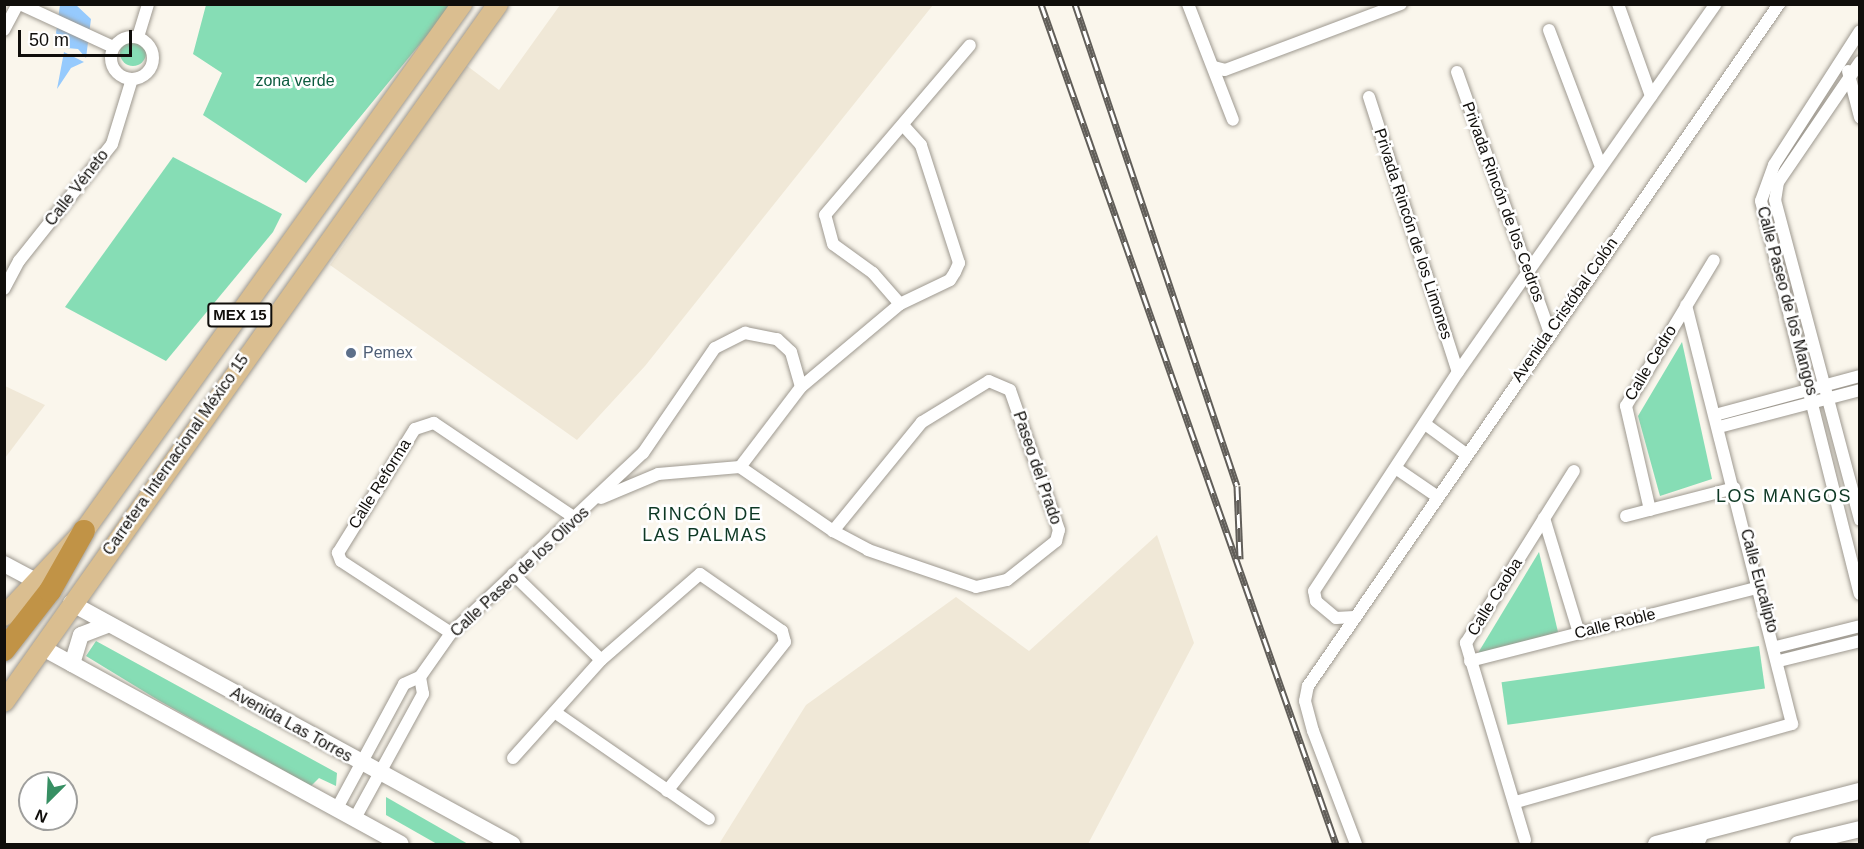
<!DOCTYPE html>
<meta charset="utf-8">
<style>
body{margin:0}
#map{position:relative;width:1864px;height:849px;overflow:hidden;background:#faf6ec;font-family:Helvetica,sans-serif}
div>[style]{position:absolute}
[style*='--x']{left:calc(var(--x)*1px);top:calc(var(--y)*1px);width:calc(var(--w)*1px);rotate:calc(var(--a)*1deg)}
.built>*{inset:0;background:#f0e8d7}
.green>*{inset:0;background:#86ddb5;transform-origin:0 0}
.round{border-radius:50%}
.water>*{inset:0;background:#96cafd}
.roads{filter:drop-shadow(0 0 2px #9e9990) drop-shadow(0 0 2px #9e9990)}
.street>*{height:12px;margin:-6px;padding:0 6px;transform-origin:6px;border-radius:6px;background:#fff}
.street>.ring{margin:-6px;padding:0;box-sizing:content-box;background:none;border:12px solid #fff;border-radius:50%}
.secondary>*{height:16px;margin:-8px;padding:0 8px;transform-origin:8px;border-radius:8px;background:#fff}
.primary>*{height:20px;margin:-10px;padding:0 10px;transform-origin:10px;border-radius:10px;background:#dabe90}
.highway>*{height:22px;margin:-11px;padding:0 11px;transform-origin:11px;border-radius:11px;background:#c19346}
.rail>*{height:7px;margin-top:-3.5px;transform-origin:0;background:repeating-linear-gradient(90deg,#fff 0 14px,#615e59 0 28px);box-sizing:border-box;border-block:2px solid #615e59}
.dots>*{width:16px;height:16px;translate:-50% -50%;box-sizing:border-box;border:3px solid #fff;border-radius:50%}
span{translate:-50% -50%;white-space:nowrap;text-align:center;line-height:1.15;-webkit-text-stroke:5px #fff;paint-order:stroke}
.shield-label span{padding:2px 4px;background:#fff;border:2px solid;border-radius:4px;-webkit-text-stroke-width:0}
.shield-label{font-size:15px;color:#100e0b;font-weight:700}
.park-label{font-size:16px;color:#0c5b3f}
.street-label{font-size:16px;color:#100e0b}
.service-label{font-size:16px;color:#4e5e75}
.left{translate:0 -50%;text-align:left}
.neighbourhood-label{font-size:18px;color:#0d3824;letter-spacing:1.5px}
.frame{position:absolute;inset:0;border:6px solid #100e0b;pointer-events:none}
.north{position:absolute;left:18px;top:771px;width:60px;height:60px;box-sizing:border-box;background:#fff;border:2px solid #9f9f9d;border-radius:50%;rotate:204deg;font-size:16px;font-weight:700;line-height:24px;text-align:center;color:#100e0b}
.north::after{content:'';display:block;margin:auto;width:21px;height:27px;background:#378f63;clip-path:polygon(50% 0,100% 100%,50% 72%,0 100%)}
.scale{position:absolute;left:18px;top:30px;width:114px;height:27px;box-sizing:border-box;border:3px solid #100e0b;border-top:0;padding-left:8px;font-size:18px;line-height:21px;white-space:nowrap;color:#100e0b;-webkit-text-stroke:4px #fff;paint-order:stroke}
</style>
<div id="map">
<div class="built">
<div style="clip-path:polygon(560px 5px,933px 5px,645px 366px,577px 440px,330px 265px,466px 65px,499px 90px)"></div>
<div style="clip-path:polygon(5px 386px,45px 405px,5px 458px)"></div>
<div style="clip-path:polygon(1157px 535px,1194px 643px,1088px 844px,719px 844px,806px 705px,956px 597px,1029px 651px)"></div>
</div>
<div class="green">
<div style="clip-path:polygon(206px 5px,452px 5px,306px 183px,203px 115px,222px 73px,193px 54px)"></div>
<div class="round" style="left:120px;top:40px;width:26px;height:26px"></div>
<div style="clip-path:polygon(173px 157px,282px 214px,273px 232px,166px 361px,65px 307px)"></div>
<div style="clip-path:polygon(1682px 342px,1712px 479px,1660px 496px,1638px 416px)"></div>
<div style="clip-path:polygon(1539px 552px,1558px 632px,1475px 658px)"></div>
<div style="clip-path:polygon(96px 641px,337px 773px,336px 786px,319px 778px,311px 786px,158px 700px,86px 656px)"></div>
<div style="left:1759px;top:646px;width:43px;height:260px;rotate:82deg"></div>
<div style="clip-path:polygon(386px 797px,468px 844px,437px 844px,386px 815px)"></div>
</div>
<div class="water">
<div style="clip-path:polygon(60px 5px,76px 5px,91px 19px,86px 58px,78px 49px,67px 48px,56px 33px)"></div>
<div style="clip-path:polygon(64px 52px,84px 62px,71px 68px,57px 89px)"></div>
</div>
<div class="roads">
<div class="street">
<div style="--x:20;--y:4;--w:102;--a:24.8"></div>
<div style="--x:1188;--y:4;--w:124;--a:68.8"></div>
<div style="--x:1618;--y:4;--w:98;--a:70.3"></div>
<div style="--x:4;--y:30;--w:30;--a:-62"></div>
<div style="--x:1549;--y:30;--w:143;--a:69.2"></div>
<div style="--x:1860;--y:31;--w:159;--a:122.7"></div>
<div style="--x:1774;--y:165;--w:38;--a:110"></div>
<div style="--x:1761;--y:201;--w:405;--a:75.9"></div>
<div class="ring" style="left:111px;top:37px;width:30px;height:30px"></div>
<div style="--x:138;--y:37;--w:34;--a:-73"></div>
<div style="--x:1860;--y:62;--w:145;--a:124.3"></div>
<div style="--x:1778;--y:182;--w:18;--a:99"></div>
<div style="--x:1775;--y:200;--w:331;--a:75.1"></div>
<div style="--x:1214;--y:67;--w:11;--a:15"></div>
<div style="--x:1225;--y:70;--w:188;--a:-20.6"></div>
<div style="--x:1848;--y:71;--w:48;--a:75.4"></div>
<div style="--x:1457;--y:72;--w:275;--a:70.4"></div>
<div style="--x:1369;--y:97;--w:289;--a:72.1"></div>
<div style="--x:4;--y:289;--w:32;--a:-62"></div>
<div style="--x:19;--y:261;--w:149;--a:-51.5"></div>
<div style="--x:112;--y:144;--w:68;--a:-72.9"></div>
<div style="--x:900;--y:304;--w:41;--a:-131.1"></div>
<div style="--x:873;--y:273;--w:49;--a:-144.1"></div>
<div style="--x:833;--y:244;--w:30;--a:-105"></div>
<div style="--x:825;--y:215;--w:223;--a:-49.5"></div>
<div style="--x:1715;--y:415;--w:150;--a:-15.1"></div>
<div style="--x:1425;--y:424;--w:51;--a:36.2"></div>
<div style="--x:1719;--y:427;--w:146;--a:-14.7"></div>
<div style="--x:740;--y:467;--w:101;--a:-52.7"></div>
<div style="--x:801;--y:387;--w:129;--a:-40"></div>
<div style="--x:900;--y:304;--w:55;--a:-25.6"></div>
<div style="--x:950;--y:280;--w:9;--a:-58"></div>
<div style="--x:955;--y:272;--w:10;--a:-66"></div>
<div style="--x:959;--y:263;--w:124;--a:-107.9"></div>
<div style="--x:921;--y:145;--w:25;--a:-132"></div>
<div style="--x:1397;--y:469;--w:50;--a:34.3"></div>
<div style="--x:601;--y:498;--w:62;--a:-22.8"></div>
<div style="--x:658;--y:474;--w:82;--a:-4.9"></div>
<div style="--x:740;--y:467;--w:113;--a:34.5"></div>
<div style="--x:833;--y:531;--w:40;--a:28"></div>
<div style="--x:868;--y:550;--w:114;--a:18.9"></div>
<div style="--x:976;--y:587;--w:32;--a:-13"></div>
<div style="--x:1007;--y:580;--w:63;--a:-38.5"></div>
<div style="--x:1056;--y:541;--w:11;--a:-75"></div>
<div style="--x:1059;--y:530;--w:148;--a:-109.3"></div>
<div style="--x:1010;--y:390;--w:23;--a:-157"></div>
<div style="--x:989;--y:381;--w:79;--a:148.5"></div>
<div style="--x:922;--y:422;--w:141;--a:129.2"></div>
<div style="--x:1650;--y:510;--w:107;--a:-103"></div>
<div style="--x:1626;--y:406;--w:170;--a:-58.9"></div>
<div style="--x:1626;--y:516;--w:112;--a:-14.5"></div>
<div style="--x:1544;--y:518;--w:120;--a:73.1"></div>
<div style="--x:513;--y:574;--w:123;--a:44.3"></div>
<div style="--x:1354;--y:617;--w:18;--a:177"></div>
<div style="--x:1336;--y:618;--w:26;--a:-140"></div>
<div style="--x:1316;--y:601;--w:10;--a:-101"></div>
<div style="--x:1314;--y:591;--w:262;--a:-56.7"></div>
<div style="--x:1458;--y:372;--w:449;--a:-55"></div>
<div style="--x:451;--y:633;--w:131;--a:-146.8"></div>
<div style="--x:341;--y:561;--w:9;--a:-111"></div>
<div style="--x:338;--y:553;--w:146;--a:-58.2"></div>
<div style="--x:415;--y:429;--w:20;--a:-18"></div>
<div style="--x:434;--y:423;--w:170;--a:34"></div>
<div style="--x:1776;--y:647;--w:87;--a:-14"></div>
<div style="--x:1470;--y:661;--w:299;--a:-14.3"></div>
<div style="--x:1779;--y:661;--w:83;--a:-13.9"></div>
<div style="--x:556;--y:713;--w:186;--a:34.7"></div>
<div style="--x:513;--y:758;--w:132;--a:-48.1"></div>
<div style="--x:601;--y:660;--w:131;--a:-41"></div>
<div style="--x:700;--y:574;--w:100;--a:34.8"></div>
<div style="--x:782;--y:631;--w:11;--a:75"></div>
<div style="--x:785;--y:642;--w:190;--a:128.4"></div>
<div style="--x:1516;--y:802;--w:287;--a:-15.8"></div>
<div style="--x:1792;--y:724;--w:432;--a:-104.2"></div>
<div style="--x:336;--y:810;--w:143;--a:-61.6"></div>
<div style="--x:404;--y:684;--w:17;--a:-24"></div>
<div style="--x:420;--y:677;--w:54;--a:-54.8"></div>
<div style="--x:451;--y:633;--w:263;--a:-43.2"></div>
<div style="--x:643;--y:453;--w:127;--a:-55.6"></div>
<div style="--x:715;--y:348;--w:34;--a:-27"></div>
<div style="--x:745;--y:333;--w:33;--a:11"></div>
<div style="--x:777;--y:339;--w:19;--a:43"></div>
<div style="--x:791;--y:352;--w:36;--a:74"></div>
<div style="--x:354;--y:820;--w:144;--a:-61.3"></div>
<div style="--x:423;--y:694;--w:17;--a:-100"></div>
<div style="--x:1525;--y:840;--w:206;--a:-106.7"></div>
<div style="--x:1466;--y:643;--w:203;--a:-57.9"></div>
<div style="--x:1356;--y:844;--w:121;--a:-110.8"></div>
<div style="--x:1313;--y:731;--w:31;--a:-105"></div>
<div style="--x:1305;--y:701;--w:15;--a:-79"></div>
<div style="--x:1308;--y:686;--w:829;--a:-55.37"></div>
<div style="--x:1698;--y:844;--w:14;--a:-65"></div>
</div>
<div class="secondary">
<div style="--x:4;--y:564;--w:34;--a:28"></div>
<div style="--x:71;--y:603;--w:503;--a:28.66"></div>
<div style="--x:41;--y:647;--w:410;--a:28.7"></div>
<div style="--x:72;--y:664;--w:30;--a:-73"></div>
<div style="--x:81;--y:635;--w:30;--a:-21"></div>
<div style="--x:1656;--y:844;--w:211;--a:-14.6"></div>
<div style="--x:1798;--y:844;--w:64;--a:-13.6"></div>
</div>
<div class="primary">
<div style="--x:4;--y:616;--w:117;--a:-46.7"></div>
<div style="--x:84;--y:531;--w:649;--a:-54.35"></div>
<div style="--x:4;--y:702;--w:855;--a:-54.71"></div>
</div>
<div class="highway">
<div style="--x:4;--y:650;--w:75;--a:-52.1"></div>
<div style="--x:50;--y:591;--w:69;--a:-60.5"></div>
</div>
</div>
<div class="rail">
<div style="--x:1041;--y:4;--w:890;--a:70.65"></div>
<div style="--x:1075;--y:4;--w:508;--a:71.42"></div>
<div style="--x:1237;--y:486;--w:73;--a:87.6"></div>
</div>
<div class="dots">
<div style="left:351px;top:353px;background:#5c6f8a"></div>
</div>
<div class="shield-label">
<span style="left:240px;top:315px">MEX 15</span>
</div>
<div class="park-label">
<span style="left:295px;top:81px">zona verde</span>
</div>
<div class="street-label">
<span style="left:77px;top:188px;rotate:-52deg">Calle Véneto</span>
<span style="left:1503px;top:202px;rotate:70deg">Privada Rincón de los Cedros</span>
<span style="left:1413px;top:234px;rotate:72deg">Privada Rincón de los Limones</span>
<span style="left:1787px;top:301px;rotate:75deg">Calle Paseo de los Mangos</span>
<span style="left:1565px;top:310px;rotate:-55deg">Avenida Cristóbal Colón</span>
<span style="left:1651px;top:363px;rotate:-59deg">Calle Cedro</span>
<span style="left:176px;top:455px;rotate:-55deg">Carretera Internacional México 15</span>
<span style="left:1037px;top:468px;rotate:71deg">Paseo del Prado</span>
<span style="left:380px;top:484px;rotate:-58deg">Calle Reforma</span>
<span style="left:520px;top:572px;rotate:-43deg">Calle Paseo de los Olivos</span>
<span style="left:1759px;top:581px;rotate:75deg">Calle Eucalipto</span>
<span style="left:1495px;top:597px;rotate:-58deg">Calle Caoba</span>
<span style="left:1615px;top:624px;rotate:-14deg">Calle Roble</span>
<span style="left:291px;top:725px;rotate:29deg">Avenida Las Torres</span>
</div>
<div class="service-label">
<span class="left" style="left:363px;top:353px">Pemex</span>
</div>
<div class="neighbourhood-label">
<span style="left:1784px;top:496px">LOS MANGOS</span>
<span style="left:705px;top:525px">RINCÓN DE<br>LAS PALMAS</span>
</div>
<div class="frame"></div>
<div class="north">N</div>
<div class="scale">50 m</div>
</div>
